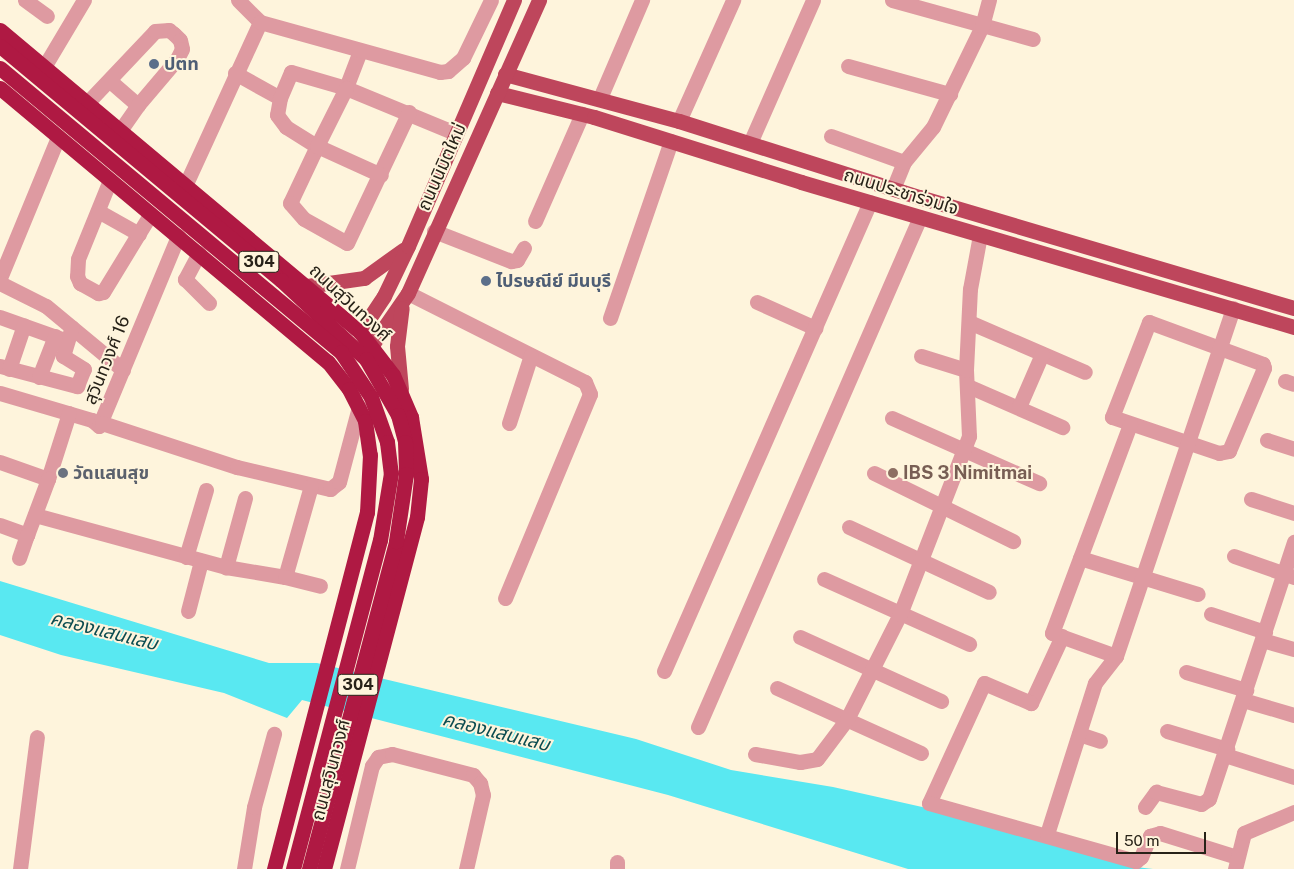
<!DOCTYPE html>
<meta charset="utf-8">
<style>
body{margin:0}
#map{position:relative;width:1294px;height:869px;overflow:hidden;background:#fef4dc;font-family:"Public Sans","Noto Sans Thai",sans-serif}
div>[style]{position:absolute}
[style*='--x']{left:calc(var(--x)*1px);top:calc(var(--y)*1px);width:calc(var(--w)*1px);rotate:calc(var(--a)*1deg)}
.water>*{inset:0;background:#59e8f1}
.minor>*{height:15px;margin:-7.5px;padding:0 7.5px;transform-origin:7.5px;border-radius:7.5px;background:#de9aa1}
.major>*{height:15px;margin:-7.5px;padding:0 7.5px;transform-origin:7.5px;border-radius:7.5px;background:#be465c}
.highway>*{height:15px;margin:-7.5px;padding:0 7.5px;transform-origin:7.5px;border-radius:7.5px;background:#af1943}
.highway-bridge>*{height:15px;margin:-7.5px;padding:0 7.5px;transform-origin:7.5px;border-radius:7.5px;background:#af1943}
.dots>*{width:14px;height:14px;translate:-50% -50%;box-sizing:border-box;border:2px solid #fef4dc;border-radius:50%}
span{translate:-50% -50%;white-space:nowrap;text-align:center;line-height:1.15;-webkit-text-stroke:4px #fef4dc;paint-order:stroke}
.shield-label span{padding:1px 4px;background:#fef4dc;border:1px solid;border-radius:4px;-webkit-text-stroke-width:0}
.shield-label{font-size:16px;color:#272218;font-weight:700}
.service-label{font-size:18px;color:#4e5e75;font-weight:700}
.left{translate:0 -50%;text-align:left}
.street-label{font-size:18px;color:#272218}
.worship-label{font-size:18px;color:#5b616d;font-weight:700}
.education-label{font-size:18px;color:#785e54;font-weight:700}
.water-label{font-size:19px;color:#0d4d51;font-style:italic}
.scale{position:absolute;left:1116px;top:832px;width:90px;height:22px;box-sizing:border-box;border:2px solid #272218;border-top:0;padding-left:6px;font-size:15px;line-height:18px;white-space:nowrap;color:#272218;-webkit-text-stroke:4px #fef4dc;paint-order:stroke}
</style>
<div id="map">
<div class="water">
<div style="clip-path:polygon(0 581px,269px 663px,317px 663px,636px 739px,731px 770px,833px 787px,940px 811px,1136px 867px,1153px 869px,908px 869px,668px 795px,302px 700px,287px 718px,224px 693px,61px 655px,0 635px)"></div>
</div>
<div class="minor">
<div style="--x:25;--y:0;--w:27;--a:36"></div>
<div style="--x:238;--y:0;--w:31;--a:45"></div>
<div style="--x:892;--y:0;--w:146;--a:15.5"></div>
<div style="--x:360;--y:51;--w:40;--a:111"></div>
<div style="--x:346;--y:88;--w:118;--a:22.4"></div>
<div style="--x:848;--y:66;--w:106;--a:15.4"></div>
<div style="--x:44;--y:67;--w:78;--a:-59.2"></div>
<div style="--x:235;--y:73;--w:51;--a:29.1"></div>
<div style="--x:280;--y:98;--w:17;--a:100"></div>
<div style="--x:277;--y:115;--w:15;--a:53"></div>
<div style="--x:286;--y:127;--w:36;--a:32"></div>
<div style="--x:317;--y:146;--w:63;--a:115.3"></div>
<div style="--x:290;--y:203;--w:21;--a:49"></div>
<div style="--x:304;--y:219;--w:49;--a:29.2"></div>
<div style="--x:347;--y:243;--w:145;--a:-64.7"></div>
<div style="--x:110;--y:81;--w:37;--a:41"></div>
<div style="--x:280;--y:98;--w:28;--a:-67"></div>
<div style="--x:291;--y:72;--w:57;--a:16.2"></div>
<div style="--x:346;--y:88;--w:65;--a:116.6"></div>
<div style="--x:317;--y:146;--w:70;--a:24.4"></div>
<div style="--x:600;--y:98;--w:107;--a:-66.8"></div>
<div style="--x:87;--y:103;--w:99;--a:-46.6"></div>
<div style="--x:155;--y:31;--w:14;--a:-4"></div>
<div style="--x:169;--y:30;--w:6;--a:39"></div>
<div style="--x:174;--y:34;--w:8;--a:45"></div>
<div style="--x:180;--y:40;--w:9;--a:77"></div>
<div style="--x:182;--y:49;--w:11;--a:117"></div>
<div style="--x:177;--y:59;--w:60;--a:130.3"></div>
<div style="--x:138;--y:105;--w:32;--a:125"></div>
<div style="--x:679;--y:121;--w:133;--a:-65.9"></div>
<div style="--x:831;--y:136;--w:77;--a:19.6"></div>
<div style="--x:750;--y:143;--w:156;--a:-66.2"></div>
<div style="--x:110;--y:180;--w:85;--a:112.1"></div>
<div style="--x:78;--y:259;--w:17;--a:93"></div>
<div style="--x:77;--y:276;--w:8;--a:67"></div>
<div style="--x:80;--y:283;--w:21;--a:29"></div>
<div style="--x:98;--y:293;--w:5;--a:-11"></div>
<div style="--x:103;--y:292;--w:90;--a:-58.6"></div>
<div style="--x:185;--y:186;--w:180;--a:-65.4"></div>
<div style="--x:260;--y:22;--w:187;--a:15.5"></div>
<div style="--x:440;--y:72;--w:8;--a:-7"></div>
<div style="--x:448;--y:71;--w:20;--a:-41"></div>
<div style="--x:463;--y:58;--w:64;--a:-64.2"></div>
<div style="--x:893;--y:189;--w:29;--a:-68"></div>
<div style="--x:904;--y:162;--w:45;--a:-50.4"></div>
<div style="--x:933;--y:127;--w:112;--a:-64.1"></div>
<div style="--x:982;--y:26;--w:27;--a:-75"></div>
<div style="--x:98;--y:211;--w:47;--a:29.3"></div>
<div style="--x:535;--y:221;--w:117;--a:-66.3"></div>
<div style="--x:434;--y:231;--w:83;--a:21.3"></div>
<div style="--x:511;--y:261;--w:6;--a:-9"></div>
<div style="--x:517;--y:260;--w:14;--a:-60"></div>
<div style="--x:199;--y:253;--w:30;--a:118"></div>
<div style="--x:185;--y:279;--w:34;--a:45"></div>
<div style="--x:0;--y:278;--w:152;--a:-67.6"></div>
<div style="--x:0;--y:283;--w:51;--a:26.6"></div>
<div style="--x:46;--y:306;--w:100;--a:39.7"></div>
<div style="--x:408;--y:293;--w:198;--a:26.7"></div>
<div style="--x:585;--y:382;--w:13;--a:67"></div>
<div style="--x:590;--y:394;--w:221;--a:112.6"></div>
<div style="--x:757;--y:302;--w:64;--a:24.1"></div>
<div style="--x:0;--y:317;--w:71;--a:19.7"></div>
<div style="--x:610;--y:318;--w:187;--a:-71"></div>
<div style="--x:969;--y:322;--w:126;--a:23.3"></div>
<div style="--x:1149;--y:322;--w:121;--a:20.2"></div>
<div style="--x:1263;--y:364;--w:4;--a:76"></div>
<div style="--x:1264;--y:368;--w:90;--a:112.9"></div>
<div style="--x:1229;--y:451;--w:10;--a:169"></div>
<div style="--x:1219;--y:453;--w:113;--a:-161.4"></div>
<div style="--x:1112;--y:417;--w:102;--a:-68.7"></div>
<div style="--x:921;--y:356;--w:47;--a:17.3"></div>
<div style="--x:0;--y:366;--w:80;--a:14.6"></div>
<div style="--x:77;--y:386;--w:18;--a:-68"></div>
<div style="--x:84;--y:369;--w:25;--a:-148"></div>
<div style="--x:63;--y:356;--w:30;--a:-73"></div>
<div style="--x:9;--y:369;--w:46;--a:-71.2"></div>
<div style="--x:39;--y:377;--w:44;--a:-68.7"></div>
<div style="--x:1285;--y:381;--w:9;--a:18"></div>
<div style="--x:968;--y:386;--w:103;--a:23.6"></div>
<div style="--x:0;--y:393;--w:96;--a:16.4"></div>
<div style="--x:92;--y:420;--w:9;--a:41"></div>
<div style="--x:99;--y:426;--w:206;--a:-67.4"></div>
<div style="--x:1019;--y:407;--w:58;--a:-66.5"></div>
<div style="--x:892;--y:418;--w:161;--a:23.9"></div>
<div style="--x:102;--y:423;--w:142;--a:18.1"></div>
<div style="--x:237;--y:467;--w:96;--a:13.3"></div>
<div style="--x:330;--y:489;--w:11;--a:-38"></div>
<div style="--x:339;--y:482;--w:78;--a:-75.1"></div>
<div style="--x:509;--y:423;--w:71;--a:-72.1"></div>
<div style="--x:1267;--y:440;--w:28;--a:18"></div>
<div style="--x:0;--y:462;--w:51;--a:19.5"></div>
<div style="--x:48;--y:479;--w:69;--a:-72.3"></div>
<div style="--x:874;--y:473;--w:155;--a:26.1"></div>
<div style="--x:245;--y:498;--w:72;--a:105.4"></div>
<div style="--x:226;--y:567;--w:60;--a:9.6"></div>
<div style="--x:285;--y:577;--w:95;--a:-74.1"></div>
<div style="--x:1251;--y:499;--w:45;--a:18"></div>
<div style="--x:35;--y:515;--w:198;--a:15.2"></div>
<div style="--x:0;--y:525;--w:29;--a:20"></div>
<div style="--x:27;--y:535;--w:60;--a:-69.4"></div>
<div style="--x:849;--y:527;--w:154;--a:24.9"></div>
<div style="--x:1234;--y:556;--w:64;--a:19.3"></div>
<div style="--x:186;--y:557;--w:70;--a:-73.4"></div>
<div style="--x:19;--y:558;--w:24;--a:-71"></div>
<div style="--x:1080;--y:558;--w:123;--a:17"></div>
<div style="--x:285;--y:577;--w:36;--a:14"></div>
<div style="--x:824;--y:579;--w:159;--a:24.1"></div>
<div style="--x:188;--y:611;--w:52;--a:-75.4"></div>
<div style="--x:1211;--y:614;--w:57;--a:18.4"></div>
<div style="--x:1062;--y:636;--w:74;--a:114.8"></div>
<div style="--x:1031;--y:703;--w:51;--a:-156.9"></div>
<div style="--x:984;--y:683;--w:132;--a:114.6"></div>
<div style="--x:929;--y:803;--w:215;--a:15.7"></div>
<div style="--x:1136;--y:861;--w:6;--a:-39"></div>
<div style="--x:1141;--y:857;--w:23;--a:-67"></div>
<div style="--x:1150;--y:836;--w:10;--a:-17"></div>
<div style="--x:1160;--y:833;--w:81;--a:17.3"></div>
<div style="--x:800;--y:637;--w:155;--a:24.4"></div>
<div style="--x:1262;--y:640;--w:33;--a:16"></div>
<div style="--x:1116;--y:656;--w:68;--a:-160.2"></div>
<div style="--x:1052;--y:633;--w:223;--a:-69.5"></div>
<div style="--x:664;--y:671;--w:512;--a:-66.29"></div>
<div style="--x:1186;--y:672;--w:63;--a:16.7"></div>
<div style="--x:777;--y:688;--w:158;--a:24.3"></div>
<div style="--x:1243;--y:700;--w:53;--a:16.4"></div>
<div style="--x:698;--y:727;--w:556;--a:-66.48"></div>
<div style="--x:1167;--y:731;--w:63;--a:16.7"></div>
<div style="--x:1079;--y:734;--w:22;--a:18"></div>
<div style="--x:755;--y:754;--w:46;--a:10.1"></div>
<div style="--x:800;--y:762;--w:17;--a:-10"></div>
<div style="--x:817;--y:759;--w:50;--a:-53.1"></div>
<div style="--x:847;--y:719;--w:118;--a:-63.2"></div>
<div style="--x:900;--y:614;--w:191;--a:-68.8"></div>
<div style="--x:969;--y:436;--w:66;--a:-92.6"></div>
<div style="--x:966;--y:370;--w:81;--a:-87.2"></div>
<div style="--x:970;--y:289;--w:55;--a:-79.5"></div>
<div style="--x:1225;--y:755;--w:72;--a:17.7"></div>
<div style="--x:1145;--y:807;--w:19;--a:-54"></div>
<div style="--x:1156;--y:792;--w:47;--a:14.9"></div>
<div style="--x:1201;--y:804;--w:9;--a:-32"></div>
<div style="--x:1209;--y:799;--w:271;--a:-71.7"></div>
<div style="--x:1047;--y:834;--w:158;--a:-72.4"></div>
<div style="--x:1095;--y:683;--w:34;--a:-52"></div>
<div style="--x:1116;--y:656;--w:367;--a:-71.4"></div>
<div style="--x:20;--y:869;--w:133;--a:-82.7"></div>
<div style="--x:244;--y:869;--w:63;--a:-80.8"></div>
<div style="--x:254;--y:807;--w:76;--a:-74.7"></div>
<div style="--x:347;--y:869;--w:106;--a:-76.4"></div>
<div style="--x:372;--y:766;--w:11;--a:-56"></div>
<div style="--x:378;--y:757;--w:14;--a:-12"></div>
<div style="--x:392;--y:754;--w:84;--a:14.5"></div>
<div style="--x:473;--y:775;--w:11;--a:49"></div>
<div style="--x:480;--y:783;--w:12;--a:76"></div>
<div style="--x:483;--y:795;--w:76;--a:102.9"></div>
<div style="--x:617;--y:869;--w:7;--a:-90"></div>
<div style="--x:1235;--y:869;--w:37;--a:-76"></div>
<div style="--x:1244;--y:833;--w:54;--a:-22.8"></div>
</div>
<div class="major">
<div style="--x:505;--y:74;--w:180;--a:15.1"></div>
<div style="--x:679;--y:121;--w:252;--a:17.6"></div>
<div style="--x:919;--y:197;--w:391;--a:16.5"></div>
<div style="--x:497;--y:93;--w:100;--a:13.9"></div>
<div style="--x:594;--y:117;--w:217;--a:17.4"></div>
<div style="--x:801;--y:182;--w:514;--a:16.39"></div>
<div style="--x:307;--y:286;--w:58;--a:-8"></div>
<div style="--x:364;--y:278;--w:48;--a:-35.7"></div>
<div style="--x:360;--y:332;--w:43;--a:-56.3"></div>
<div style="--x:384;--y:296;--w:55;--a:-64.4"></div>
<div style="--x:408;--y:246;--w:268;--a:-66.7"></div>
<div style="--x:372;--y:345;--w:63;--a:-55.3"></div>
<div style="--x:408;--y:293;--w:321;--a:-65.9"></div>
<div style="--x:401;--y:389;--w:43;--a:-95.3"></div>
<div style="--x:397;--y:346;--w:38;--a:-83"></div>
</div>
<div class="highway">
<div style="--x:0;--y:30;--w:470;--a:40"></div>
<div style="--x:360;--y:332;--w:54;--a:52.5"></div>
<div style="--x:393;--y:375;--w:46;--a:66.8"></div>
<div style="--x:411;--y:417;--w:63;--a:80.8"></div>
<div style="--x:421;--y:479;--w:38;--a:96"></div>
<div style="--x:417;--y:517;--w:364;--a:104.8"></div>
<div style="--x:0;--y:88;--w:427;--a:39.9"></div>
<div style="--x:328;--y:362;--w:34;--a:52"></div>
<div style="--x:349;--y:389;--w:36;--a:63"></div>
<div style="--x:365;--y:421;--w:34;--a:82"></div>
<div style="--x:370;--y:455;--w:57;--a:93"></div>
<div style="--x:367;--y:512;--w:369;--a:104.6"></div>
<div style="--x:293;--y:869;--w:340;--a:-75.2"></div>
<div style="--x:309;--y:869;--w:339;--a:-75.1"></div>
</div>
<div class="highway-bridge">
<div style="--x:0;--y:46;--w:366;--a:39.8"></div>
<div style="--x:281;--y:280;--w:116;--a:42.9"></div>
<div style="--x:366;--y:359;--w:64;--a:60.3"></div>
<div style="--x:398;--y:415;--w:28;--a:75"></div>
<div style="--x:405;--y:442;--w:32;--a:88"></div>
<div style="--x:406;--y:474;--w:68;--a:98.5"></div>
<div style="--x:0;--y:68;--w:444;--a:39.8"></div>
<div style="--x:341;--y:352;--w:54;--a:56.3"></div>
<div style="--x:371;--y:397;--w:48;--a:70.4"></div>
<div style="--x:387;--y:442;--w:31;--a:83"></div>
<div style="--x:391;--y:473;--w:68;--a:99.3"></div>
</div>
<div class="dots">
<div style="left:154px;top:64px;background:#5c6f8a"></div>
<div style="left:486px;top:281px;background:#5c6f8a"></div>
<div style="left:63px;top:473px;background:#6b7280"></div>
<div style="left:893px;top:473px;background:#8d6e63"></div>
</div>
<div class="shield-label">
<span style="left:259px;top:262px">304</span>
<span style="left:358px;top:685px">304</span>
</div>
<div class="service-label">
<span class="left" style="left:164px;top:64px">ปตท</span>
<span class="left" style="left:496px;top:281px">ไปรษณีย์ มีนบุรี</span>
</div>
<div class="street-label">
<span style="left:442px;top:167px;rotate:-66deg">ถนนนิมิตใหม่</span>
<span style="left:901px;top:192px;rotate:17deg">ถนนประชาร่วมใจ</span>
<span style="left:350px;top:303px;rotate:43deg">ถนนสุวินทวงศ์</span>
<span style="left:107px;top:360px;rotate:-68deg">สุวินทวงศ์ 16</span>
<span style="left:331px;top:770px;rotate:-75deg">ถนนสุวินทวงศ์</span>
</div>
<div class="worship-label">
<span class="left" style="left:73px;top:473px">วัดแสนสุข</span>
</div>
<div class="education-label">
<span class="left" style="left:903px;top:473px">IBS 3 Nimitmai</span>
</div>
<div class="water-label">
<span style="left:104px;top:631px;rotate:14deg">คลองแสนแสบ</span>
<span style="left:496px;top:732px;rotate:14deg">คลองแสนแสบ</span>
</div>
<div class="scale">50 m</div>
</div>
